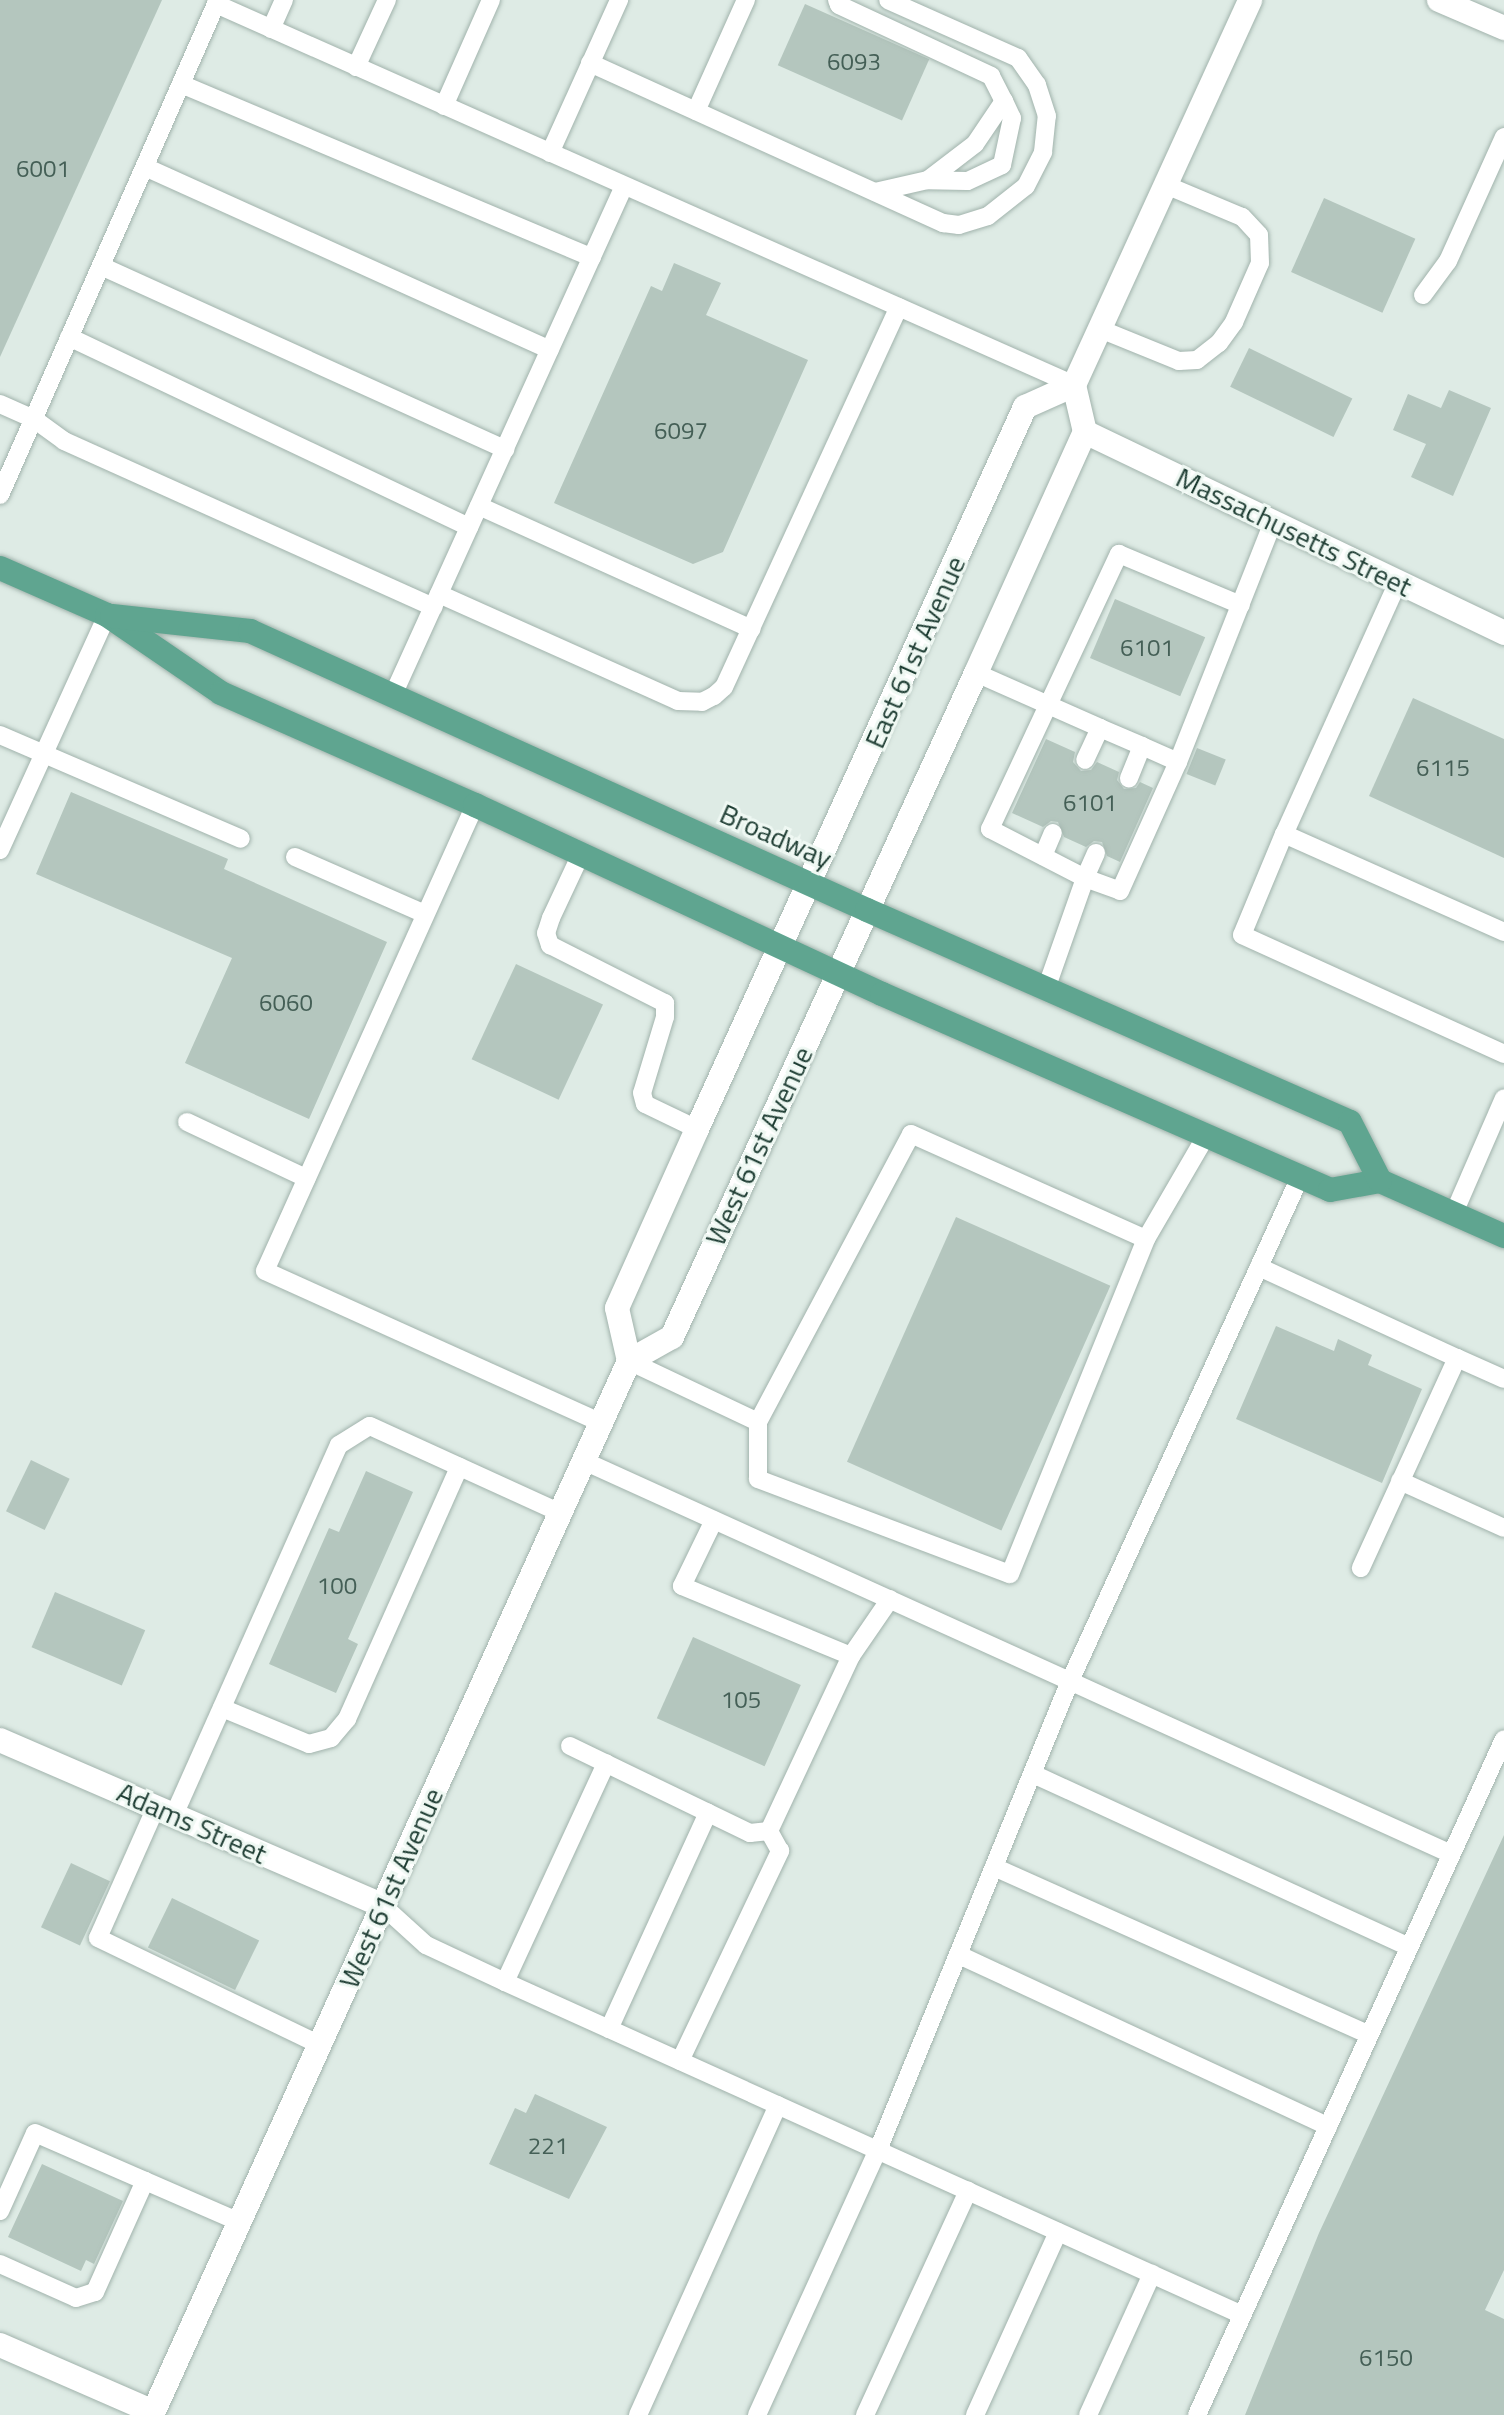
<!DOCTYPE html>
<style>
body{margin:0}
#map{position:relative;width:1504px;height:2415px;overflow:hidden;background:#deebe5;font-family:"Titillium Web",sans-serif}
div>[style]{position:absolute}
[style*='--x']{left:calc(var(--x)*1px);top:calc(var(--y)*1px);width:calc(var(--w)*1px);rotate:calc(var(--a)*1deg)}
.building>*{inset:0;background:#b4c6be;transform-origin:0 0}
.roads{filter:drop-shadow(0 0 2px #a1b3ac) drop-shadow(0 0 2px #a1b3ac)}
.lane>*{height:18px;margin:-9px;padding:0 9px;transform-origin:9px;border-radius:9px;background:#fff}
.street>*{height:24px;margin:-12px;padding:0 12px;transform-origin:12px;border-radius:12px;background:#fff}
.secondary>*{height:24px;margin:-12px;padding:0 12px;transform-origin:12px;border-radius:12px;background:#fff}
.primary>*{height:24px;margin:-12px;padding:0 12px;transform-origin:12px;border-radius:12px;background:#5fa590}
span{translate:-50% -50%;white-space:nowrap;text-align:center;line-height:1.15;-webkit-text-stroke:6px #eff8f3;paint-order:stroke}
.number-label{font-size:24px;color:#445f56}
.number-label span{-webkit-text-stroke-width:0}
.street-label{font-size:28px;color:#1e3d33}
</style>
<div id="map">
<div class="building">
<div style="clip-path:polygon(0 0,162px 0,0 357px)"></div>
<div style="left:805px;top:4px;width:136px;height:67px;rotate:24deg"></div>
<div style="left:1324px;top:198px;width:100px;height:81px;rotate:24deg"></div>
<div style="clip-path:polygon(674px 263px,721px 283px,706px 315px,808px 360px,723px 552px,693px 564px,554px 503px,651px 286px,662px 291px)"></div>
<div style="left:1249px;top:348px;width:115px;height:43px;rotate:26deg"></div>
<div style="clip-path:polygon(1449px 390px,1491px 408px,1453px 496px,1411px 477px,1426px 444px,1393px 430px,1408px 394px,1441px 408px)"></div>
<div style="left:1115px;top:599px;width:98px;height:64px;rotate:23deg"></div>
<div style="clip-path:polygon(1413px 698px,1504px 739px,1504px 858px,1369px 796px)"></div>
<div style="clip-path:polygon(1046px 739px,1075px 752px,1073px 762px,1081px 771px,1091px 770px,1097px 762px,1119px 772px,1117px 780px,1124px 789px,1136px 788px,1140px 782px,1153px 788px,1120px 862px,1107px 856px,1102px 842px,1094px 841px,1086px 847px,1064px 837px,1058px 822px,1051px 821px,1043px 827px,1012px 813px)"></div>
<div style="left:1197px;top:748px;width:31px;height:28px;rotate:22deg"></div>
<div style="clip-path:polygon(71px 792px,228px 859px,224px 869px,387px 942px,309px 1119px,185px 1063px,232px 958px,36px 874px)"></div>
<div style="left:516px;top:964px;width:96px;height:105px;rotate:25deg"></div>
<div style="left:956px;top:1217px;width:169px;height:268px;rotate:24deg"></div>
<div style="clip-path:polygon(1276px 1326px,1334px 1351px,1338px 1339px,1372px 1355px,1368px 1365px,1422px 1389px,1382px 1483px,1236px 1419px)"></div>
<div style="left:31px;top:1460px;width:43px;height:57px;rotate:26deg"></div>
<div style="clip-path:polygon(366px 1471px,413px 1492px,348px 1639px,358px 1644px,336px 1693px,269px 1664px,329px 1528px,339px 1532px)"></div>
<div style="left:55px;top:1592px;width:98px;height:60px;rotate:23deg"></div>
<div style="left:693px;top:1637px;width:118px;height:89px;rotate:24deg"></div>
<div style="clip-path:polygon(1504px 1835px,1504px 2270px,1485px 2310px,1504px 2319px,1504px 2415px,1245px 2415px,1319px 2233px)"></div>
<div style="left:71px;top:1863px;width:43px;height:71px;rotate:25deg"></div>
<div style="left:172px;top:1898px;width:97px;height:55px;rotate:26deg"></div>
<div style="clip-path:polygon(535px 2094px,607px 2127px,569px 2199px,489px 2164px,515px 2108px,526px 2113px)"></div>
<div style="clip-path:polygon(42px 2164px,123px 2201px,94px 2264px,86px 2260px,81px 2271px,8px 2237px)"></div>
</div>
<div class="roads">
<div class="lane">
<div style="--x:217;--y:0;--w:4;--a:104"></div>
<div style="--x:216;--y:4;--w:939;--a:23.94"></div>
<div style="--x:837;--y:0;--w:5;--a:68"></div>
<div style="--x:839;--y:5;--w:168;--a:25"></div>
<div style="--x:991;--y:76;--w:28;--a:63"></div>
<div style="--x:1004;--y:101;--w:19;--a:65"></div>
<div style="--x:1012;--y:118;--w:48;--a:102"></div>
<div style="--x:1002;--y:165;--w:38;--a:155"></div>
<div style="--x:967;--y:181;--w:39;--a:-179"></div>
<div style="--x:271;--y:29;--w:32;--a:-66"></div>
<div style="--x:590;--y:63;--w:388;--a:24.4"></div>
<div style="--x:943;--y:223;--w:16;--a:7"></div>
<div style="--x:959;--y:225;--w:30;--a:-17"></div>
<div style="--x:988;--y:216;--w:48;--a:-38.3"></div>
<div style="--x:1026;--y:186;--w:38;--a:-63"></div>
<div style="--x:1043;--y:152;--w:36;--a:-84"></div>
<div style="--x:1047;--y:116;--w:33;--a:-108"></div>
<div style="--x:1037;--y:85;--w:33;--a:-125"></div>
<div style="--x:1018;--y:58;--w:142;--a:-156"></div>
<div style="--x:356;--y:67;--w:74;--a:-65.2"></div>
<div style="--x:181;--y:84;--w:446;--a:22.9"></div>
<div style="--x:444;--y:106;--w:116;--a:-66.1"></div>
<div style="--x:696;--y:111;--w:122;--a:-65.8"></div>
<div style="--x:550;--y:153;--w:168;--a:-65.7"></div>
<div style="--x:145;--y:167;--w:444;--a:24.3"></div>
<div style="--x:875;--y:192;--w:54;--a:-12.8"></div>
<div style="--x:928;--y:180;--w:59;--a:-37.5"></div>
<div style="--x:975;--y:144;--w:52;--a:-56"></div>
<div style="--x:101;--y:266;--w:444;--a:24.4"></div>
<div style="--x:1423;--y:295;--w:42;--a:-53.7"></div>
<div style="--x:1448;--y:261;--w:136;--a:-65.7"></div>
<div style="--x:1100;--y:329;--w:85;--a:22.1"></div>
<div style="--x:1179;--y:361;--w:18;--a:-3"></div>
<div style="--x:1197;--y:360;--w:28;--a:-38"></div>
<div style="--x:1219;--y:343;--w:26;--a:-54"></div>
<div style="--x:1234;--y:322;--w:64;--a:-66.2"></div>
<div style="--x:1260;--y:263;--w:28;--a:-92"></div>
<div style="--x:1259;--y:235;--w:25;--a:-133"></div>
<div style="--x:1242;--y:217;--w:82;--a:-157.2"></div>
<div style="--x:69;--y:337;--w:443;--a:25.4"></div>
<div style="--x:0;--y:404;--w:37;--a:24"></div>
<div style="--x:34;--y:419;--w:37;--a:36"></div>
<div style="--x:64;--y:441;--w:405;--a:24.2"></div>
<div style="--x:0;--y:495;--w:536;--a:-66.25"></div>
<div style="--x:479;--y:506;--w:299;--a:24.3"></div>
<div style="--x:1398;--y:582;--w:277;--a:114.3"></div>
<div style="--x:1284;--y:834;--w:241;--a:24"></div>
<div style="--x:439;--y:594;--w:262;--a:24.1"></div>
<div style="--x:678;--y:701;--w:24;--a:2"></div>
<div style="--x:702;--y:702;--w:13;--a:-27"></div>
<div style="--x:714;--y:696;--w:13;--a:-42"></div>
<div style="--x:724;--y:687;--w:418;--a:-65.3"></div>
<div style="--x:976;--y:673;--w:136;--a:23.9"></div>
<div style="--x:1100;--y:728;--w:35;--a:115"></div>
<div style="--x:393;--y:695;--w:559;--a:-65.59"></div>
<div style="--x:1100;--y:728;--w:46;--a:23.2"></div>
<div style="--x:1142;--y:746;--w:35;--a:112"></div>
<div style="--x:0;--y:735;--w:262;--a:23.3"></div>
<div style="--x:1178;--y:762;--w:258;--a:-68.4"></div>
<div style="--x:475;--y:805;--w:511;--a:114.26"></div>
<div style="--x:265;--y:1271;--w:369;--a:24.3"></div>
<div style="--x:1284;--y:834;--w:109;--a:112.6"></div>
<div style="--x:1242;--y:935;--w:288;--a:24.4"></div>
<div style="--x:0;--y:850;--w:258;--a:-65.5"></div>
<div style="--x:1096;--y:853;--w:27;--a:114"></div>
<div style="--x:1085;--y:878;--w:37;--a:20"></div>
<div style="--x:1120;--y:891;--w:141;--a:-65.8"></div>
<div style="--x:1178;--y:762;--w:39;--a:-156"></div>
<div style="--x:581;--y:854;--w:71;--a:115.1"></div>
<div style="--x:551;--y:918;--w:16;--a:108"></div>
<div style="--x:546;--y:933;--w:13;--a:72"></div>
<div style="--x:550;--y:945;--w:129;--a:26.8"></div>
<div style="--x:665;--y:1003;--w:14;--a:90"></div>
<div style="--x:665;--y:1017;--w:79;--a:106.8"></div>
<div style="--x:642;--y:1093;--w:11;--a:75"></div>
<div style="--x:645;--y:1104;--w:58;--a:25.7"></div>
<div style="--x:1043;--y:856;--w:25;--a:-67"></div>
<div style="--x:295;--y:857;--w:142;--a:23.7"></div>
<div style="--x:1046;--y:989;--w:118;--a:-70.6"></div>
<div style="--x:1085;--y:878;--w:107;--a:-152.7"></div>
<div style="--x:990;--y:829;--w:304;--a:-64.9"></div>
<div style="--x:1119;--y:554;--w:132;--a:22.7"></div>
<div style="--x:187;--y:1122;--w:132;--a:25.2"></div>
<div style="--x:1454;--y:1213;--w:125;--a:-66.5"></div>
<div style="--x:1259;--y:1267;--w:218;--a:24.7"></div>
<div style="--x:1457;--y:1358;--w:231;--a:114.6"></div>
<div style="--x:1457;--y:1358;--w:51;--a:24.1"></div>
<div style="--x:629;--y:1361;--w:143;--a:25.3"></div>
<div style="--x:758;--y:1422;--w:326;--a:-62"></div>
<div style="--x:911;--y:1134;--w:257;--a:24.1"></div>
<div style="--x:1146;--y:1239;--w:119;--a:-59.8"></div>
<div style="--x:758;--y:1422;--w:57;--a:90"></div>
<div style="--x:758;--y:1479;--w:269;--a:20.7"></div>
<div style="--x:1010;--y:1574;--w:362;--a:-67.9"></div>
<div style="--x:584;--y:1461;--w:952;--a:24.38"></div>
<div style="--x:1400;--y:1481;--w:114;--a:24.3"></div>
<div style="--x:851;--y:1656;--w:69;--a:-55.6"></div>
<div style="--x:222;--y:1708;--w:94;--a:22.5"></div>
<div style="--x:309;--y:1744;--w:23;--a:-15"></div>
<div style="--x:331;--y:1738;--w:25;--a:-50"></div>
<div style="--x:347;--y:1719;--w:276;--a:-66"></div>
<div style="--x:570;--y:1746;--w:200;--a:25.8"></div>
<div style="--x:750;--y:1833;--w:19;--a:-6"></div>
<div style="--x:769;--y:1831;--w:193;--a:-64.9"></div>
<div style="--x:851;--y:1656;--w:183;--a:-157.5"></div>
<div style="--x:682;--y:1586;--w:73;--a:-64.1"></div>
<div style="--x:1033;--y:1774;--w:414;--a:24.7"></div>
<div style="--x:156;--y:1807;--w:143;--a:113.9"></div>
<div style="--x:98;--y:1938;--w:246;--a:25.7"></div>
<div style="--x:174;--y:1815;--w:405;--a:-66"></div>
<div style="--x:339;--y:1445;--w:36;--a:-32"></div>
<div style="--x:370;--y:1426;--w:210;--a:24.5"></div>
<div style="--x:994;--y:1867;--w:411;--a:24.1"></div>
<div style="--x:383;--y:1906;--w:58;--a:42.2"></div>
<div style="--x:426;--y:1945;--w:87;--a:25.1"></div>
<div style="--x:505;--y:1982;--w:809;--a:24.31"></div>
<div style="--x:959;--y:1955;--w:407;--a:24.9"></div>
<div style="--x:505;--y:1982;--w:241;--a:-65.2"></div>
<div style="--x:609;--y:2029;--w:238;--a:-65.4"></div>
<div style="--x:680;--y:2061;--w:233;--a:-64.5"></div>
<div style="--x:780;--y:1851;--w:23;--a:-119"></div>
<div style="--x:0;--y:2211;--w:85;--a:-65.8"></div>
<div style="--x:35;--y:2133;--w:223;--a:23.5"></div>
<div style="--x:0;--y:2264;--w:83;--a:24.1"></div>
<div style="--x:76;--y:2298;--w:20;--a:-18"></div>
<div style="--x:95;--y:2292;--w:122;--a:-65.8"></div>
<div style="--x:638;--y:2415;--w:340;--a:-65.7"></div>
<div style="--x:757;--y:2415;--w:291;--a:-65.5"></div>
<div style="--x:878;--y:2150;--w:507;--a:-67.74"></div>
<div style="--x:1070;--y:1681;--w:554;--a:-65.47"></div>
<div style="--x:865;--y:2415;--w:247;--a:-65.3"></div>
<div style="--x:975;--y:2415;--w:201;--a:-65.6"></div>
<div style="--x:1088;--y:2415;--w:155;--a:-65.6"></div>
<div style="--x:1197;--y:2415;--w:742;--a:-65.58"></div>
</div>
<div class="street">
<div style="--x:1439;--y:0;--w:71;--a:23.3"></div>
<div style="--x:1085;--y:432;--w:465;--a:25.6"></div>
<div style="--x:0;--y:1740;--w:417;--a:23.4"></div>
<div style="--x:0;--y:2345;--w:167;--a:23.6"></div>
</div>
<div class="secondary">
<div style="--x:629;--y:1361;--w:49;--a:-29.2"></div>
<div style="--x:672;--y:1337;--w:730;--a:-65.4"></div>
<div style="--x:976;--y:673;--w:265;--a:-65.7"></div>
<div style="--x:1085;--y:432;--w:48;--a:-103.2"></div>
<div style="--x:1074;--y:385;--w:423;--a:-65.4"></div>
<div style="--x:152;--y:2415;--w:1157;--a:-65.65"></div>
<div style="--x:629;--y:1361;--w:54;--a:-102.8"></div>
<div style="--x:617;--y:1308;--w:196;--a:-65.9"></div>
<div style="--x:697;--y:1129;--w:793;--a:-65.57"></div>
<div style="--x:1025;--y:407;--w:54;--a:-24.2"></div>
</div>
<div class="primary">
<div style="--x:0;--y:568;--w:117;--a:23.7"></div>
<div style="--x:107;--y:615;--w:138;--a:34.4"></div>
<div style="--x:221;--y:693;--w:278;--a:23.8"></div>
<div style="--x:475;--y:805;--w:449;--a:24.9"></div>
<div style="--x:882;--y:994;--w:489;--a:23.6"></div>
<div style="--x:1330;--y:1190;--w:51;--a:-10.2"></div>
<div style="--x:1380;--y:1181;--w:136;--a:23.9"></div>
<div style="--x:112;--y:616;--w:139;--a:6.2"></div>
<div style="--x:250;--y:631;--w:677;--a:24.33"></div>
<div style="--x:867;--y:910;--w:527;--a:23.7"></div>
<div style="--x:1350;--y:1122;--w:66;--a:63"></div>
</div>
</div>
<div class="number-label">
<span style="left:854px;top:62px">6093</span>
<span style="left:43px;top:169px">6001</span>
<span style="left:681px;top:431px">6097</span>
<span style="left:1147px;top:648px">6101</span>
<span style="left:1443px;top:768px">6115</span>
<span style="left:1090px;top:803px">6101</span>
<span style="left:286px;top:1003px">6060</span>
<span style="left:337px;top:1586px">100</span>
<span style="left:741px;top:1700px">105</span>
<span style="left:548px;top:2146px">221</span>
<span style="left:1386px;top:2358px">6150</span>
</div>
<div class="street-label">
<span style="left:1294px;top:532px;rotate:26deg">Massachusetts Street</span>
<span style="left:915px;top:652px;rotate:-66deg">East 61st Avenue</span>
<span style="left:776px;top:836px;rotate:24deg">Broadway</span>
<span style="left:759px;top:1146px;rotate:-65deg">West 61st Avenue</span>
<span style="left:192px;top:1823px;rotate:24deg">Adams Street</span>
<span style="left:391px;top:1888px;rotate:-66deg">West 61st Avenue</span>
</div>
</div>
